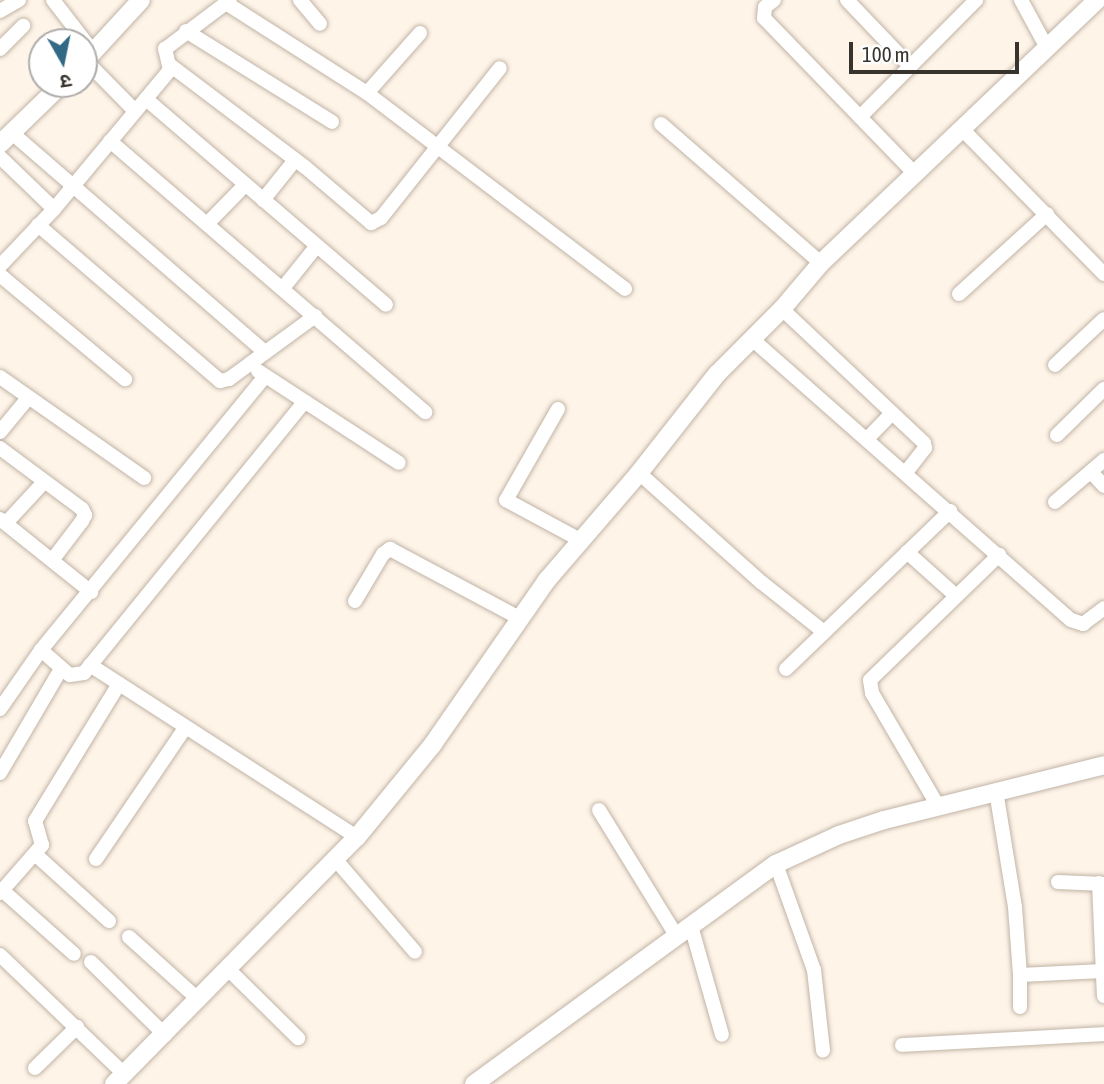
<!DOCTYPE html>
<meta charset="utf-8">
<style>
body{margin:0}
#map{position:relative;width:1104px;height:1084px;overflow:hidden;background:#fef4e8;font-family:"Asap Condensed","Noto Sans Devanagari",sans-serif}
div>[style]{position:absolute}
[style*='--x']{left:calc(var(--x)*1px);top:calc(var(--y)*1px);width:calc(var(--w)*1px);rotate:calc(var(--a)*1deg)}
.roads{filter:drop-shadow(0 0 2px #c1b4a6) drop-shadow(0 0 2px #c1b4a6)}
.minor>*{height:14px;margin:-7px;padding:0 7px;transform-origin:7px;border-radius:7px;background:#fff}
.tertiary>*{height:18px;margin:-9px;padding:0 9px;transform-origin:9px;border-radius:9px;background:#fff}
span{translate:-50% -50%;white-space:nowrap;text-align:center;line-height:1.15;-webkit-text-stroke:7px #fff;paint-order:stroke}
.north{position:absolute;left:28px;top:28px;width:70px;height:70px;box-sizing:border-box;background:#fff;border:2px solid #afadab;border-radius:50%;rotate:171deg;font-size:19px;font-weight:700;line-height:28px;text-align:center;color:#38332d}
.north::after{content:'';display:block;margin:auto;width:24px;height:32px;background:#326984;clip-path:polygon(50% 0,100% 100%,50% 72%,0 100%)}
.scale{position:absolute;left:849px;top:42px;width:170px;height:32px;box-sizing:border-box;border:4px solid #38332d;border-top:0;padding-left:9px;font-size:21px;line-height:24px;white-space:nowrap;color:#38332d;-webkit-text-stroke:5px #fff;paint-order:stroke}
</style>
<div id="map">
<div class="roads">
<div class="minor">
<div style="--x:53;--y:0;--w:67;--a:52.3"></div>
<div style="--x:300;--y:0;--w:31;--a:50"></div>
<div style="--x:774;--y:0;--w:11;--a:142"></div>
<div style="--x:765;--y:7;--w:11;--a:95"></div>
<div style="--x:764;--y:18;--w:216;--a:45.9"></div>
<div style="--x:847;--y:0;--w:91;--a:46.3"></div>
<div style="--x:1021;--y:0;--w:52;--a:61.5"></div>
<div style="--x:226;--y:3;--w:167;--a:32.6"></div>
<div style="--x:367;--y:93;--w:324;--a:37.2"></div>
<div style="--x:0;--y:11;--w:22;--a:-30"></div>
<div style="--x:186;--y:31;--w:172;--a:31.9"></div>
<div style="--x:0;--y:49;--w:33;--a:-45"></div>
<div style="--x:86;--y:61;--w:70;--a:45.6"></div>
<div style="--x:170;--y:65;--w:169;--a:37.1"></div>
<div style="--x:305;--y:167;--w:87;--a:40.3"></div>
<div style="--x:371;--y:223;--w:11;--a:-27"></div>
<div style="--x:381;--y:218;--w:191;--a:-51.6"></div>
<div style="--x:367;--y:93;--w:80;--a:-48.5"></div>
<div style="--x:146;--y:99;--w:316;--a:40.6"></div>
<div style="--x:860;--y:117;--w:165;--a:-45.2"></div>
<div style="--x:661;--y:124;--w:212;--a:41"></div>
<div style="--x:962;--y:129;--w:203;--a:45.6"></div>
<div style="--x:12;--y:133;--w:335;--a:40.9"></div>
<div style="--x:110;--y:141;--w:416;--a:40.7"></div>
<div style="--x:0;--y:157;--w:75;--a:43.9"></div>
<div style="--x:263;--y:200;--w:51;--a:-51.3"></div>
<div style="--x:208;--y:223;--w:53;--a:-45.8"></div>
<div style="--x:38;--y:225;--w:240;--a:40.6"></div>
<div style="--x:220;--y:381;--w:9;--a:-13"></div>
<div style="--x:229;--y:379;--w:107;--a:-36.2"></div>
<div style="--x:0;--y:266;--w:79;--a:-46.5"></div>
<div style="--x:54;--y:209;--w:181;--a:-50.2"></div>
<div style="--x:170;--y:70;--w:22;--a:-103"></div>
<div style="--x:165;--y:49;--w:81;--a:-37"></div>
<div style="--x:0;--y:275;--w:163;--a:39.8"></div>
<div style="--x:283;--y:288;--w:53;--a:-51.2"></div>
<div style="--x:959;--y:294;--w:119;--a:-42.3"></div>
<div style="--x:782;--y:309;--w:195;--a:43.3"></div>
<div style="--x:924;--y:443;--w:5;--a:79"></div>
<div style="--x:925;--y:448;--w:31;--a:128"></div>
<div style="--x:752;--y:339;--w:425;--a:41.4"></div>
<div style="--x:1071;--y:620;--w:13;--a:18"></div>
<div style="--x:1083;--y:624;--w:26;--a:-37"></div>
<div style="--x:1055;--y:365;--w:67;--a:-43.2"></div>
<div style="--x:258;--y:371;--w:168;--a:33.1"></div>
<div style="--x:0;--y:377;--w:176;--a:35"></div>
<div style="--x:558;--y:409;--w:105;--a:119.7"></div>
<div style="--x:506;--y:500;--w:84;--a:28.4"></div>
<div style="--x:0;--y:432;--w:45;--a:-50.4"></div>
<div style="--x:1057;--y:435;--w:66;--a:-44.4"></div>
<div style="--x:867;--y:439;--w:36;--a:-46"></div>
<div style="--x:0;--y:448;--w:102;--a:36.6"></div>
<div style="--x:82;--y:509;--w:7;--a:63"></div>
<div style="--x:85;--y:515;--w:7;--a:117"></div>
<div style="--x:82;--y:521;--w:48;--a:127.3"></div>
<div style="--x:1091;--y:472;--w:19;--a:47"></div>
<div style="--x:639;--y:473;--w:164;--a:41.8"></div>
<div style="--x:761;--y:582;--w:80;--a:38.4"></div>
<div style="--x:1055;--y:502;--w:65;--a:-40.6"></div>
<div style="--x:0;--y:519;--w:117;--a:38.7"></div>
<div style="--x:6;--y:523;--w:56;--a:-47.2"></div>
<div style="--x:907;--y:552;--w:66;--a:41.9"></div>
<div style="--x:355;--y:601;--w:55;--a:-59.2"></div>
<div style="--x:383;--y:554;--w:9;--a:-36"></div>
<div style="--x:390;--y:549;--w:146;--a:28.1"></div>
<div style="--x:41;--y:650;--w:38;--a:41"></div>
<div style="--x:70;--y:675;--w:14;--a:-8"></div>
<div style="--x:84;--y:673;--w:350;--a:-50.9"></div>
<div style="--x:90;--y:665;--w:318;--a:32.8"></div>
<div style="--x:786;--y:669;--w:228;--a:-43.9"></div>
<div style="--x:0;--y:709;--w:72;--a:-55.2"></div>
<div style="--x:41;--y:650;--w:354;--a:-50.7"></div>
<div style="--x:0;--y:773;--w:121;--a:-59.6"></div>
<div style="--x:996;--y:791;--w:118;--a:80.7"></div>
<div style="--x:1015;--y:907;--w:68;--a:85.8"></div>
<div style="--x:938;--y:806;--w:131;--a:-120.3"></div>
<div style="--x:872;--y:693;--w:13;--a:-99"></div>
<div style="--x:870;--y:680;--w:180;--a:-44.1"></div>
<div style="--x:599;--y:810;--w:147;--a:58.4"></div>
<div style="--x:35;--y:854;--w:100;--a:42.2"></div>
<div style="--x:96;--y:859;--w:158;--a:-55.8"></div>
<div style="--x:336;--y:860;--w:121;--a:49.3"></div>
<div style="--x:776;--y:864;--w:113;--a:70.3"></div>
<div style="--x:814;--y:970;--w:81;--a:83.6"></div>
<div style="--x:1058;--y:882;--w:46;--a:2.5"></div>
<div style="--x:1099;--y:883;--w:113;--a:87.5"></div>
<div style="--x:2;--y:890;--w:96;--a:41.6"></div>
<div style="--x:0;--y:893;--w:64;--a:-48.8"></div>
<div style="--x:42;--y:845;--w:25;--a:-106"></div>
<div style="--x:35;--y:821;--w:161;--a:-58.5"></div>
<div style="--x:691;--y:926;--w:113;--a:74.1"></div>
<div style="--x:129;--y:937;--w:94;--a:42"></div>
<div style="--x:0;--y:955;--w:172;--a:43.8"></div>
<div style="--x:91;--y:962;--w:104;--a:44.6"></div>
<div style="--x:227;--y:968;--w:100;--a:44.6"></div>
<div style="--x:1020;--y:1007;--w:32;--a:-90"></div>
<div style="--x:1020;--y:975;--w:83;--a:-2.8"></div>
<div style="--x:902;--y:1045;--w:202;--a:-3.1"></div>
<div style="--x:35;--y:1068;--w:59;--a:-44.3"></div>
</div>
<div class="tertiary">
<div style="--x:84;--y:62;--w:84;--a:-47.4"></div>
<div style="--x:0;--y:144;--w:86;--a:-44.1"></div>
<div style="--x:114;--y:1084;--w:346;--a:-45.5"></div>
<div style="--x:357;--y:837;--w:120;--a:-50.7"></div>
<div style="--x:433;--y:744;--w:200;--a:-55.2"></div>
<div style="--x:547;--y:580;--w:141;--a:-49.3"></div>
<div style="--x:639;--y:473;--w:126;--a:-51.8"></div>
<div style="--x:717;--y:374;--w:92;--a:-45"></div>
<div style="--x:782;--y:309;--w:60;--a:-49.7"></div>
<div style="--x:821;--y:263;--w:381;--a:-43.6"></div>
<div style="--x:474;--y:1084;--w:374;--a:-36.1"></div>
<div style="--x:776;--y:864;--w:69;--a:-24.7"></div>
<div style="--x:839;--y:835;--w:47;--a:-18.4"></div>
<div style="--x:884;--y:820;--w:227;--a:-14"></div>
</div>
</div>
<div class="north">उ</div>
<div class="scale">100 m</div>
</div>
